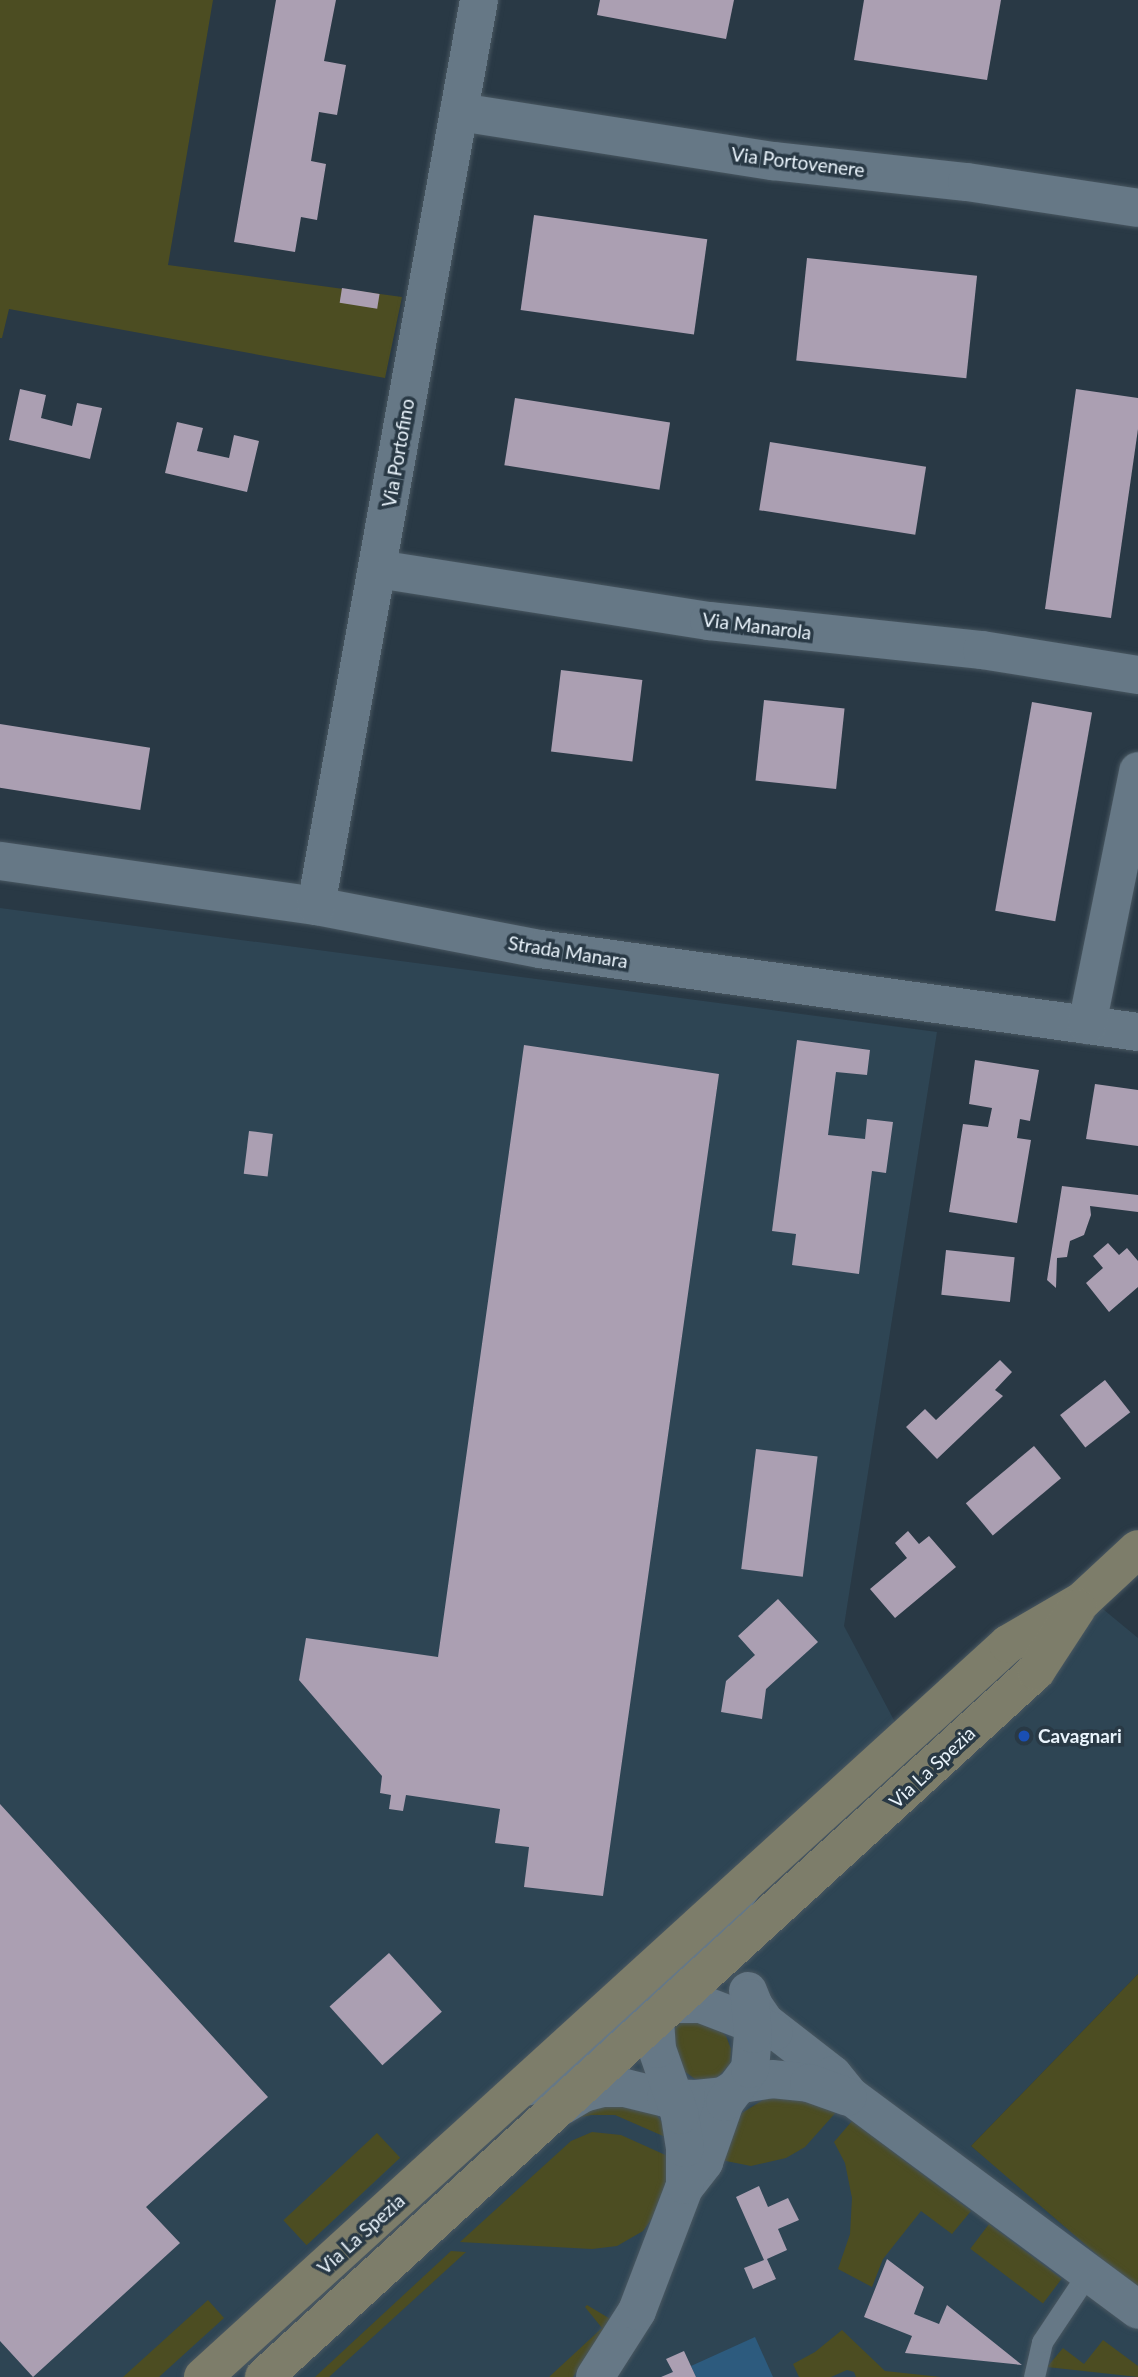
<!DOCTYPE html>
<style>
body{margin:0}
#map{position:relative;width:1138px;height:2377px;overflow:hidden;background:#293945;font-family:Lato,sans-serif}
div>[style]{position:absolute}
[style*='--x']{left:calc(var(--x)*1px);top:calc(var(--y)*1px);width:calc(var(--w)*1px);rotate:calc(var(--a)*1deg)}
.built>*{inset:0;background:#2e4554}
.green>*{inset:0;background:#4c4d22;transform-origin:0 0}
.water>*{inset:0;background:#2d5b7e}
.building>*{inset:0;background:#ab9fb2;transform-origin:0 0}
.roads{filter:drop-shadow(0 0 2px #495761) drop-shadow(0 0 2px #495761)}
.lane>*{height:21px;margin:-10.5px;padding:0 10.5px;transform-origin:10.5px;border-radius:10.5px;background:#667886}
.street>*{height:38px;margin:-19px;padding:0 19px;transform-origin:19px;border-radius:19px;background:#667886}
.secondary>*{height:38px;margin:-19px;padding:0 19px;transform-origin:19px;border-radius:19px;background:#7d7d6a}
.dots>*{width:19px;height:19px;translate:-50% -50%;box-sizing:border-box;border:4px solid #293945;border-radius:50%}
span{translate:-50% -50%;white-space:nowrap;text-align:center;line-height:1.15;-webkit-text-stroke:7px #293945;paint-order:stroke}
.street-label{font-size:19px;color:#eaf4fc}
.poi-label{font-size:19px;color:#eaf4fc;font-weight:700}
.left{translate:0 -50%;text-align:left}
</style>
<div id="map">
<div class="built">
<div style="clip-path:polygon(0 908px,937px 1032px,844px 1626px,905px 1741px,1075px 1586px,1138px 1638px,1138px 1974px,971px 2146px,1138px 2285px,1138px 2377px,0 2377px)"></div>
</div>
<div class="green">
<div style="clip-path:polygon(0 0,213px 0,168px 265px,402px 297px,385px 378px,9px 309px,2px 338px,0 338px)"></div>
<div style="clip-path:polygon(1138px 1974px,1138px 2290px,971px 2146px)"></div>
<div style="clip-path:polygon(682px 2017px,716px 2026px,726px 2036px,731px 2049px,730px 2064px,716px 2079px,695px 2079px,680px 2068px,669px 2032px)"></div>
<div style="clip-path:polygon(789px 2093px,838px 2110px,805px 2147px,786px 2158px,751px 2166px,716px 2159px,742px 2113px,766px 2098px)"></div>
<div style="clip-path:polygon(598px 2103px,654px 2112px,665px 2126px,670px 2139px,615px 2115px,591px 2115px,574px 2119px)"></div>
<div style="clip-path:polygon(852px 2121px,971px 2211px,952px 2234px,921px 2211px,883px 2259px,872px 2287px,838px 2269px,850px 2234px,852px 2198px,845px 2163px,834px 2142px)"></div>
<div style="clip-path:polygon(592px 2132px,621px 2135px,672px 2158px,670px 2175px,653px 2217px,643px 2231px,617px 2246px,592px 2249px,460px 2242px,571px 2141px)"></div>
<div style="left:377px;top:2133px;width:34px;height:128px;rotate:47deg"></div>
<div style="left:989px;top:2224px;width:91px;height:31px;rotate:37deg"></div>
<div style="clip-path:polygon(451px 2251px,466px 2252px,329px 2377px,315px 2377px)"></div>
<div style="clip-path:polygon(208px 2300px,224px 2318px,159px 2377px,123px 2377px)"></div>
<div style="clip-path:polygon(587px 2305px,612px 2320px,573px 2377px,549px 2377px,602px 2328px,585px 2307px)"></div>
<div style="clip-path:polygon(842px 2330px,885px 2371px,941px 2377px,856px 2377px,854px 2372px,847px 2370px,831px 2377px,799px 2377px,793px 2364px,815px 2352px)"></div>
<div style="clip-path:polygon(1103px 2340px,1138px 2366px,1138px 2377px,1047px 2367px,1063px 2348px,1084px 2364px)"></div>
</div>
<div class="water">
<div style="clip-path:polygon(755px 2337px,773px 2377px,696px 2377px,691px 2366px)"></div>
</div>
<div class="building">
<div style="clip-path:polygon(276px 0,336px 0,324px 61px,346px 65px,337px 115px,319px 112px,311px 161px,326px 164px,317px 220px,301px 217px,295px 252px,234px 242px)"></div>
<div style="clip-path:polygon(600px 0,734px 0,726px 39px,597px 15px)"></div>
<div style="clip-path:polygon(864px 0,1001px 0,987px 80px,854px 60px)"></div>
<div style="left:534px;top:215px;width:175px;height:96px;rotate:8deg"></div>
<div style="left:807px;top:258px;width:171px;height:103px;rotate:6deg"></div>
<div style="left:342px;top:288px;width:38px;height:15px;rotate:9deg"></div>
<div style="clip-path:polygon(20px 389px,46px 395px,41px 418px,72px 426px,77px 403px,102px 408px,90px 459px,9px 440px)"></div>
<div style="clip-path:polygon(1076px 389px,1138px 398px,1138px 429px,1111px 618px,1045px 609px)"></div>
<div style="left:515px;top:398px;width:157px;height:68px;rotate:9deg"></div>
<div style="clip-path:polygon(177px 422px,203px 428px,197px 451px,229px 458px,234px 435px,259px 441px,247px 492px,165px 473px)"></div>
<div style="left:770px;top:442px;width:158px;height:69px;rotate:9deg"></div>
<div style="left:561px;top:670px;width:82px;height:82px;rotate:7deg"></div>
<div style="left:764px;top:700px;width:81px;height:81px;rotate:6deg"></div>
<div style="left:1032px;top:702px;width:61px;height:212px;rotate:10deg"></div>
<div style="left:0;top:724px;width:152px;height:63px;rotate:9deg"></div>
<div style="clip-path:polygon(797px 1040px,870px 1050px,867px 1075px,836px 1072px,828px 1135px,865px 1139px,867px 1119px,893px 1122px,886px 1173px,872px 1171px,859px 1274px,792px 1265px,796px 1234px,772px 1231px)"></div>
<div style="clip-path:polygon(524px 1045px,719px 1074px,603px 1896px,524px 1887px,529px 1847px,495px 1843px,500px 1809px,406px 1795px,403px 1811px,389px 1809px,391px 1795px,380px 1793px,382px 1776px,299px 1680px,306px 1638px,438px 1657px)"></div>
<div style="clip-path:polygon(975px 1060px,1039px 1070px,1030px 1121px,1020px 1119px,1017px 1138px,1031px 1140px,1017px 1223px,949px 1212px,963px 1124px,988px 1127px,992px 1108px,969px 1104px)"></div>
<div style="clip-path:polygon(1095px 1084px,1138px 1090px,1138px 1146px,1086px 1139px)"></div>
<div style="left:249px;top:1131px;width:24px;height:43px;rotate:7deg"></div>
<div style="clip-path:polygon(1062px 1186px,1138px 1195px,1138px 1212px,1090px 1206px,1091px 1215px,1084px 1235px,1070px 1241px,1067px 1257px,1057px 1258px,1056px 1288px,1047px 1280px)"></div>
<div style="clip-path:polygon(1108px 1243px,1119px 1255px,1127px 1248px,1138px 1261px,1138px 1287px,1109px 1312px,1086px 1283px,1103px 1268px,1093px 1256px)"></div>
<div style="left:946px;top:1250px;width:69px;height:45px;rotate:6deg"></div>
<div style="clip-path:polygon(1000px 1360px,1012px 1372px,995px 1390px,1003px 1396px,937px 1459px,906px 1427px,925px 1409px,936px 1420px)"></div>
<div style="left:1105px;top:1380px;width:41px;height:57px;rotate:52deg"></div>
<div style="left:1034px;top:1446px;width:42px;height:89px;rotate:50deg"></div>
<div style="left:756px;top:1449px;width:62px;height:121px;rotate:7deg"></div>
<div style="clip-path:polygon(908px 1531px,919px 1544px,929px 1536px,956px 1567px,895px 1618px,870px 1589px,907px 1558px,895px 1543px)"></div>
<div style="clip-path:polygon(778px 1599px,818px 1642px,766px 1689px,762px 1719px,721px 1712px,726px 1681px,755px 1655px,738px 1636px)"></div>
<div style="clip-path:polygon(0 1804px,268px 2097px,146px 2207px,180px 2243px,33px 2377px,0 2341px)"></div>
<div style="left:389px;top:1953px;width:79px;height:80px;rotate:48deg"></div>
<div style="clip-path:polygon(759px 2186px,768px 2207px,788px 2198px,799px 2220px,778px 2229px,787px 2250px,767px 2259px,776px 2279px,753px 2289px,744px 2268px,764px 2260px,736px 2197px)"></div>
<div style="clip-path:polygon(887px 2259px,924px 2287px,914px 2314px,939px 2324px,947px 2305px,1022px 2365px,905px 2353px,912px 2336px,864px 2317px)"></div>
<div style="clip-path:polygon(684px 2351px,696px 2377px,661px 2377px,673px 2372px,666px 2359px)"></div>
</div>
<div class="roads">
<div class="lane">
<div style="--x:1034;--y:2377;--w:36;--a:-77"></div>
<div style="--x:1042;--y:2342;--w:83;--a:-56.3"></div>
</div>
<div class="street">
<div style="--x:459;--y:112;--w:318;--a:8.9"></div>
<div style="--x:773;--y:161;--w:195;--a:6.2"></div>
<div style="--x:967;--y:182;--w:173;--a:8.6"></div>
<div style="--x:377;--y:569;--w:336;--a:8.9"></div>
<div style="--x:709;--y:621;--w:275;--a:6.1"></div>
<div style="--x:982;--y:650;--w:158;--a:9.1"></div>
<div style="--x:0;--y:861;--w:319;--a:8.1"></div>
<div style="--x:316;--y:906;--w:228;--a:10.9"></div>
<div style="--x:540;--y:949;--w:604;--a:7.9"></div>
<div style="--x:316;--y:906;--w:921;--a:-79.8"></div>
<div style="--x:1087;--y:1025;--w:259;--a:-78.6"></div>
<div style="--x:748;--y:1991;--w:16;--a:68"></div>
<div style="--x:754;--y:2006;--w:19;--a:55"></div>
<div style="--x:765;--y:2022;--w:86;--a:37.9"></div>
<div style="--x:833;--y:2075;--w:26;--a:51"></div>
<div style="--x:849;--y:2095;--w:360;--a:36.6"></div>
<div style="--x:525;--y:2087;--w:36;--a:-13"></div>
<div style="--x:560;--y:2079;--w:96;--a:-42.5"></div>
<div style="--x:631;--y:2014;--w:22;--a:-27"></div>
<div style="--x:651;--y:2004;--w:50;--a:0"></div>
<div style="--x:701;--y:2004;--w:78;--a:21"></div>
<div style="--x:560;--y:2107;--w:27;--a:-31"></div>
<div style="--x:583;--y:2093;--w:21;--a:-14"></div>
<div style="--x:603;--y:2088;--w:22;--a:0"></div>
<div style="--x:625;--y:2088;--w:42;--a:13.7"></div>
<div style="--x:666;--y:2098;--w:30;--a:2"></div>
<div style="--x:696;--y:2099;--w:27;--a:-6"></div>
<div style="--x:723;--y:2096;--w:22;--a:-32"></div>
<div style="--x:742;--y:2084;--w:30;--a:-9"></div>
<div style="--x:772;--y:2079;--w:37;--a:6"></div>
<div style="--x:809;--y:2083;--w:41;--a:19.7"></div>
<div style="--x:684;--y:2188;--w:33;--a:-52"></div>
<div style="--x:704;--y:2162;--w:64;--a:-70.7"></div>
<div style="--x:725;--y:2102;--w:41;--a:-52.9"></div>
<div style="--x:750;--y:2069;--w:35;--a:-85"></div>
<div style="--x:753;--y:2034;--w:36;--a:-95"></div>
<div style="--x:595;--y:2377;--w:78;--a:-57.5"></div>
<div style="--x:637;--y:2311;--w:135;--a:-69.1"></div>
<div style="--x:685;--y:2185;--w:37;--a:-90"></div>
<div style="--x:685;--y:2148;--w:33;--a:-99"></div>
<div style="--x:680;--y:2115;--w:70;--a:-109.2"></div>
<div style="--x:657;--y:2049;--w:30;--a:-94"></div>
<div style="--x:655;--y:2019;--w:23;--a:-80"></div>
<div style="--x:659;--y:1996;--w:21;--a:-55"></div>
<div style="--x:671;--y:1979;--w:76;--a:-43.9"></div>
<div style="--x:726;--y:1926;--w:30;--a:-73"></div>
<div style="--x:735;--y:1897;--w:14;--a:-54"></div>
</div>
<div class="secondary">
<div style="--x:203;--y:2377;--w:1089;--a:-42.32"></div>
<div style="--x:1008;--y:1644;--w:86;--a:-30.2"></div>
<div style="--x:1082;--y:1601;--w:76;--a:-42.9"></div>
<div style="--x:264;--y:2377;--w:1046;--a:-42.44"></div>
<div style="--x:1036;--y:1671;--w:75;--a:-56.9"></div>
</div>
</div>
<div class="dots">
<div style="left:1024px;top:1736px;background:#1a4fb4"></div>
</div>
<div class="street-label">
<span style="left:798px;top:162px;rotate:7deg">Via Portovenere</span>
<span style="left:398px;top:453px;rotate:-80deg">Via Portofino</span>
<span style="left:757px;top:626px;rotate:7deg">Via Manarola</span>
<span style="left:568px;top:952px;rotate:9deg">Strada Manara</span>
<span style="left:932px;top:1767px;rotate:-43deg">Via La Spezia</span>
<span style="left:361px;top:2234px;rotate:-42deg">Via La Spezia</span>
</div>
<div class="poi-label">
<span class="left" style="left:1038px;top:1736px">Cavagnari</span>
</div>
</div>
